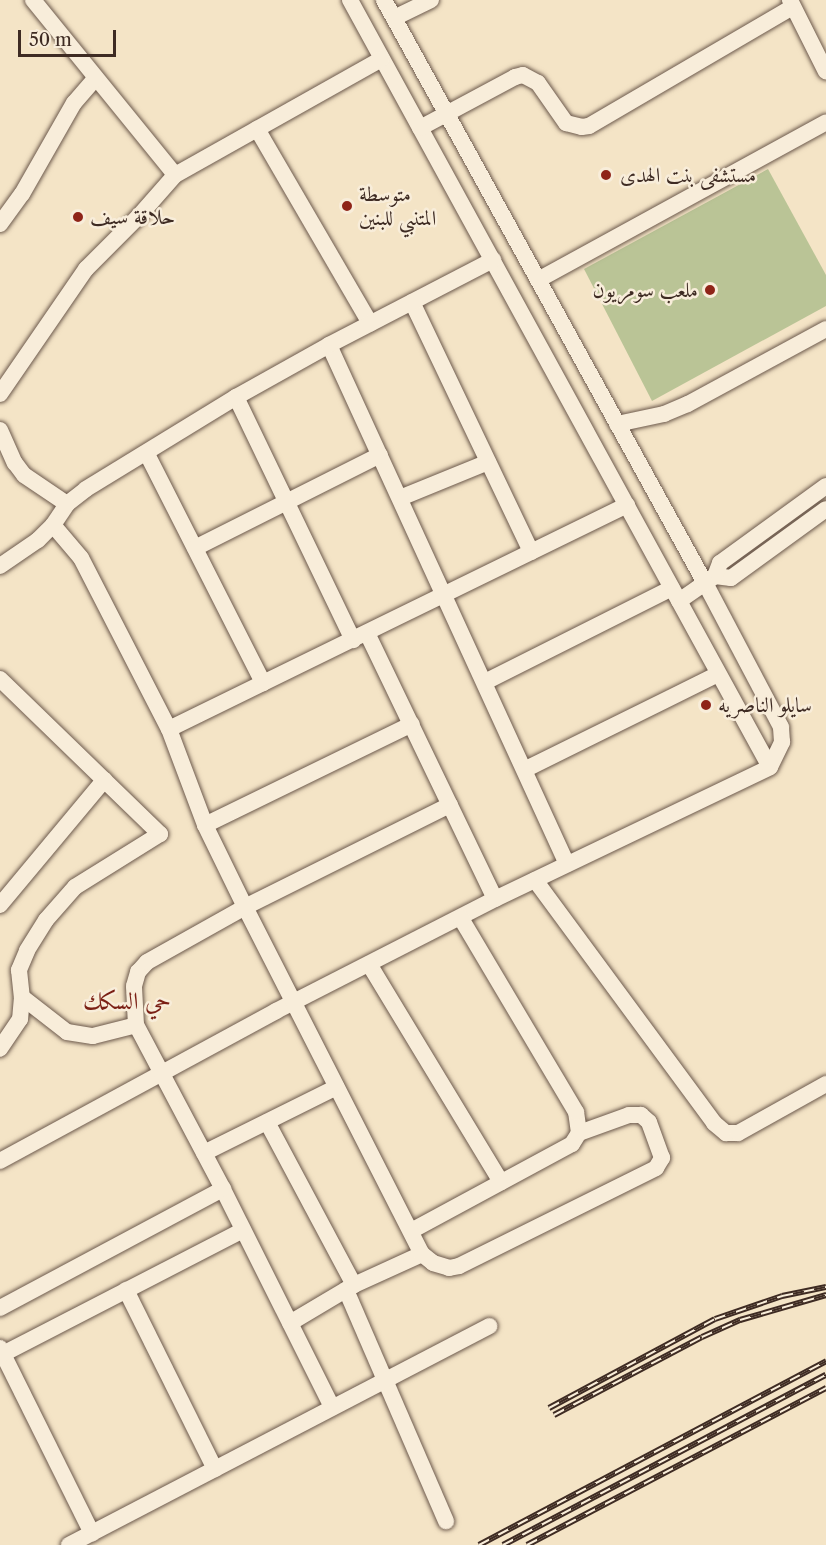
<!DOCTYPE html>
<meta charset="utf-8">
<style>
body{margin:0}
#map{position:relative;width:826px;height:1545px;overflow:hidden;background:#f4e4c6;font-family:"Libre Caslon Text",Amiri,serif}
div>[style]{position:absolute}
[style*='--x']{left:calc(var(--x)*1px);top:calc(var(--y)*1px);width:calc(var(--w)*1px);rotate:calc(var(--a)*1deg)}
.green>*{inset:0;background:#bac496}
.roads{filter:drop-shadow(0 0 2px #6c594c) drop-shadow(0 0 2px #6c594c)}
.minor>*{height:16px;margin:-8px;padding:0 8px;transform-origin:8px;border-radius:8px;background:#f8edda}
.rail>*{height:6px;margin-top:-3px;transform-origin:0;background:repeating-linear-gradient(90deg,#f8edda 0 11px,#3e2b23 0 22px);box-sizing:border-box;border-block:2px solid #3e2b23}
.dots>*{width:16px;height:16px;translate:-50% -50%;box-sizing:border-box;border:3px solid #f8edda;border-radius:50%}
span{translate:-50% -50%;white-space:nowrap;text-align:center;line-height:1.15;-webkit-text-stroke:5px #f8edda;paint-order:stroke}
.poi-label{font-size:21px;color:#3e2b23}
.left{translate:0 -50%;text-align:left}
.right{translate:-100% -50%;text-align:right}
.quarter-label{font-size:24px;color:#7a1f14}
.scale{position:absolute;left:18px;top:30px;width:98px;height:27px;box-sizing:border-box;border:3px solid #3e2b23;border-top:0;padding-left:8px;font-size:18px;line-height:21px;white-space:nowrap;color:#3e2b23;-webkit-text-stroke:4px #f8edda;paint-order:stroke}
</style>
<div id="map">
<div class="green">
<div style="clip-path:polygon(768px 169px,826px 275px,826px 306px,652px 401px,584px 269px)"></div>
</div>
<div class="roads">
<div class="minor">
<div style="--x:33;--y:0;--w:225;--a:50.9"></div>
<div style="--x:350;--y:0;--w:874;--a:61.3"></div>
<div style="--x:790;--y:0;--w:80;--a:63.4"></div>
<div style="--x:394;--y:18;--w:41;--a:-25.9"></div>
<div style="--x:420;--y:128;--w:108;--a:-28.2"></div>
<div style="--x:515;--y:77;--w:8;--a:-14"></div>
<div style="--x:523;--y:75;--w:17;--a:28"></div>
<div style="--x:538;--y:83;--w:49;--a:55"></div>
<div style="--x:566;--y:123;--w:16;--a:14"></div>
<div style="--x:582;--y:127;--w:7;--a:-8"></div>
<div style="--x:589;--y:126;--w:236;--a:-30.3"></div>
<div style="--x:257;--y:129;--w:225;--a:59.8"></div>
<div style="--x:0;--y:224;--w:37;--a:-54"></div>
<div style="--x:22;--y:194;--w:105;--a:-60.3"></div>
<div style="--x:74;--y:103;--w:33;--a:-49"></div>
<div style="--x:538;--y:280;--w:328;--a:-28.7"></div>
<div style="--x:412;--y:302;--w:277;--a:64.5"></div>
<div style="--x:329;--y:345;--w:571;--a:65.37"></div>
<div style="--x:0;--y:394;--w:152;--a:-55.5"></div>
<div style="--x:86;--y:269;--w:75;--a:-45"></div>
<div style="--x:139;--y:216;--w:55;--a:-48.7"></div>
<div style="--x:175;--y:175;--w:237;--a:-29.3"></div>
<div style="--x:236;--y:397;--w:270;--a:64.3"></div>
<div style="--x:617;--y:424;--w:48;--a:-12"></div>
<div style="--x:664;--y:414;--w:26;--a:-23"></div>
<div style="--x:688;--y:404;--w:157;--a:-28.5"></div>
<div style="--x:0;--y:430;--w:36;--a:66"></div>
<div style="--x:15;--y:463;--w:15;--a:53"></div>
<div style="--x:24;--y:475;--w:52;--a:34"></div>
<div style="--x:147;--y:454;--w:257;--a:63.1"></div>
<div style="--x:400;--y:498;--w:95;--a:-22.2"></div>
<div style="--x:53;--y:525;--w:43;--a:49.7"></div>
<div style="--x:81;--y:558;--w:192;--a:62.8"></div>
<div style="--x:169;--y:729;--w:103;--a:69.4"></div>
<div style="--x:205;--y:825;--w:91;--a:64"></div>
<div style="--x:245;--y:907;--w:229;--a:-26.5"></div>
<div style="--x:195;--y:548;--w:207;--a:-26.7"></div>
<div style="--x:0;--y:566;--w:46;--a:-34.4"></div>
<div style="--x:38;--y:540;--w:21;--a:-45"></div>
<div style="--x:53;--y:525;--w:25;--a:-56"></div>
<div style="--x:67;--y:504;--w:24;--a:-38"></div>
<div style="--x:86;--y:489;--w:176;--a:-31.5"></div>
<div style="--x:236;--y:397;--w:107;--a:-29.2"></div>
<div style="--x:329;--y:345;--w:185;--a:-27.4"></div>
<div style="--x:715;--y:576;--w:16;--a:7"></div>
<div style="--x:731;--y:578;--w:117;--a:-36"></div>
<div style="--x:679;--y:601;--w:44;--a:-34.8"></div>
<div style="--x:715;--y:576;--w:14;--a:-69"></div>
<div style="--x:720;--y:563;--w:131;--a:-36"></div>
<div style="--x:367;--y:633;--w:295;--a:64.3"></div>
<div style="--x:0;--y:679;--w:223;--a:44.1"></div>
<div style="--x:160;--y:834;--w:100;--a:148.1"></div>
<div style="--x:75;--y:887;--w:44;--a:131.3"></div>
<div style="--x:46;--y:920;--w:36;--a:122"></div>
<div style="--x:27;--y:951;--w:21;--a:113"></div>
<div style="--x:19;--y:970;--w:27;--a:84"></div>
<div style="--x:22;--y:997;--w:22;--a:95"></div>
<div style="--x:20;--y:1019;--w:36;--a:124"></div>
<div style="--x:485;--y:682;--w:209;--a:-26.7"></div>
<div style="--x:169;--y:729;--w:510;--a:-26.06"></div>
<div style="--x:526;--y:769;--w:214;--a:-26.3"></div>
<div style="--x:205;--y:825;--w:230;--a:-26"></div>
<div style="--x:535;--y:880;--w:302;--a:53.6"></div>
<div style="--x:714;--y:1123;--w:16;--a:40"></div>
<div style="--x:726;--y:1133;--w:12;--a:0"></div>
<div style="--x:738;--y:1133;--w:101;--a:-29.1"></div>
<div style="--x:0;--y:905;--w:163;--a:-50.2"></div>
<div style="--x:369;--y:964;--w:255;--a:58.8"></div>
<div style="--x:22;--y:997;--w:57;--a:37.9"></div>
<div style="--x:67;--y:1032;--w:26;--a:9"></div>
<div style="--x:93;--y:1036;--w:44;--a:-14.3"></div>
<div style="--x:267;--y:1122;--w:185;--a:61.9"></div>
<div style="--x:204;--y:1153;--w:148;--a:-26.4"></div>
<div style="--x:0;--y:1161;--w:314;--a:-28.5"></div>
<div style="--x:276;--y:1011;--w:246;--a:-27.1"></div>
<div style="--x:495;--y:899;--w:305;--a:-25.6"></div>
<div style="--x:770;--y:767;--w:28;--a:-64"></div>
<div style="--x:782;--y:742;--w:15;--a:-94"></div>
<div style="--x:781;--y:727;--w:163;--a:-117.8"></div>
<div style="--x:705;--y:583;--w:666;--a:-118.84"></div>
<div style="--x:411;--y:1231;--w:183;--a:-28.4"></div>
<div style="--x:572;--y:1144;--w:13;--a:-58"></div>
<div style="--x:579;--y:1133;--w:21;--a:-98"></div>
<div style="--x:576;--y:1112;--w:226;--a:-120.7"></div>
<div style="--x:126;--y:1290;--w:200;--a:63.6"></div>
<div style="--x:346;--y:1290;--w:252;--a:66.6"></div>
<div style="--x:0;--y:1308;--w:253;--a:-28.1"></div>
<div style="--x:290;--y:1323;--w:74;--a:-30.7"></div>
<div style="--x:354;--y:1285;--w:75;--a:-24.5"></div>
<div style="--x:0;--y:1348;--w:207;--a:63.6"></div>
<div style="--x:3;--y:1354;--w:270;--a:-27.3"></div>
<div style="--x:332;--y:1407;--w:244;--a:-116.6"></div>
<div style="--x:223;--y:1189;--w:186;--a:-117.9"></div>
<div style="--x:136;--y:1025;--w:39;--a:-93"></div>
<div style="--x:134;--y:986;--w:15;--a:-74"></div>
<div style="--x:138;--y:972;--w:13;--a:-48"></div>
<div style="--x:147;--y:962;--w:112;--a:-29.3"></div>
<div style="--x:245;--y:907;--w:390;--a:63"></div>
<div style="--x:422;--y:1254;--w:14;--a:39"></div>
<div style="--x:433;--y:1263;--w:17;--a:17"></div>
<div style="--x:449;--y:1268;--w:10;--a:-11"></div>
<div style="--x:459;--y:1266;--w:220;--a:-26.4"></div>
<div style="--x:656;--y:1168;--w:12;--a:-59"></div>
<div style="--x:662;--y:1158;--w:38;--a:-110"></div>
<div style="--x:649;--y:1122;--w:11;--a:-139"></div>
<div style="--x:641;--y:1115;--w:12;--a:180"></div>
<div style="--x:629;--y:1115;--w:53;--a:160.2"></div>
<div style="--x:69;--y:1545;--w:474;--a:-27.5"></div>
</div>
</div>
<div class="rail">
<div style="--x:549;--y:1408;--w:188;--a:-28.2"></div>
<div style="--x:715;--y:1319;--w:71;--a:-18.9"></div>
<div style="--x:782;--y:1296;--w:45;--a:-11.6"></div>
<div style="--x:554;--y:1415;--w:167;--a:-27.8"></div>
<div style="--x:702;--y:1337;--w:42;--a:-24.1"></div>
<div style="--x:740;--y:1320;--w:90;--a:-16.2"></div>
<div style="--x:479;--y:1545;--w:393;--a:-27.9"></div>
<div style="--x:503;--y:1545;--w:365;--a:-27.8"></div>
<div style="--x:527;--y:1545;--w:338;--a:-27.7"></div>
</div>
<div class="dots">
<div style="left:606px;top:175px;background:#8f2418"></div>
<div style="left:347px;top:206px;background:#8f2418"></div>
<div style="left:78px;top:217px;background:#8f2418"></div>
<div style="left:710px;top:290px;background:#8f2418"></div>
<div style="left:706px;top:705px;background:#8f2418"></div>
</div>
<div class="poi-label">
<span class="left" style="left:620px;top:175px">مستشفى بنت الهدى</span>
<span class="left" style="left:359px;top:206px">متوسطة<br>المتنبي للبنين</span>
<span class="left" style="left:90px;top:217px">حلاقة سيف</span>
<span class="right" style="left:698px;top:290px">ملعب سومريون</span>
<span class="left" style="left:718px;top:705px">سايلو الناصريه</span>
</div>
<div class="quarter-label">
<span style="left:127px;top:1001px">حي السكك</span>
</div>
<div class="scale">50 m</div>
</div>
